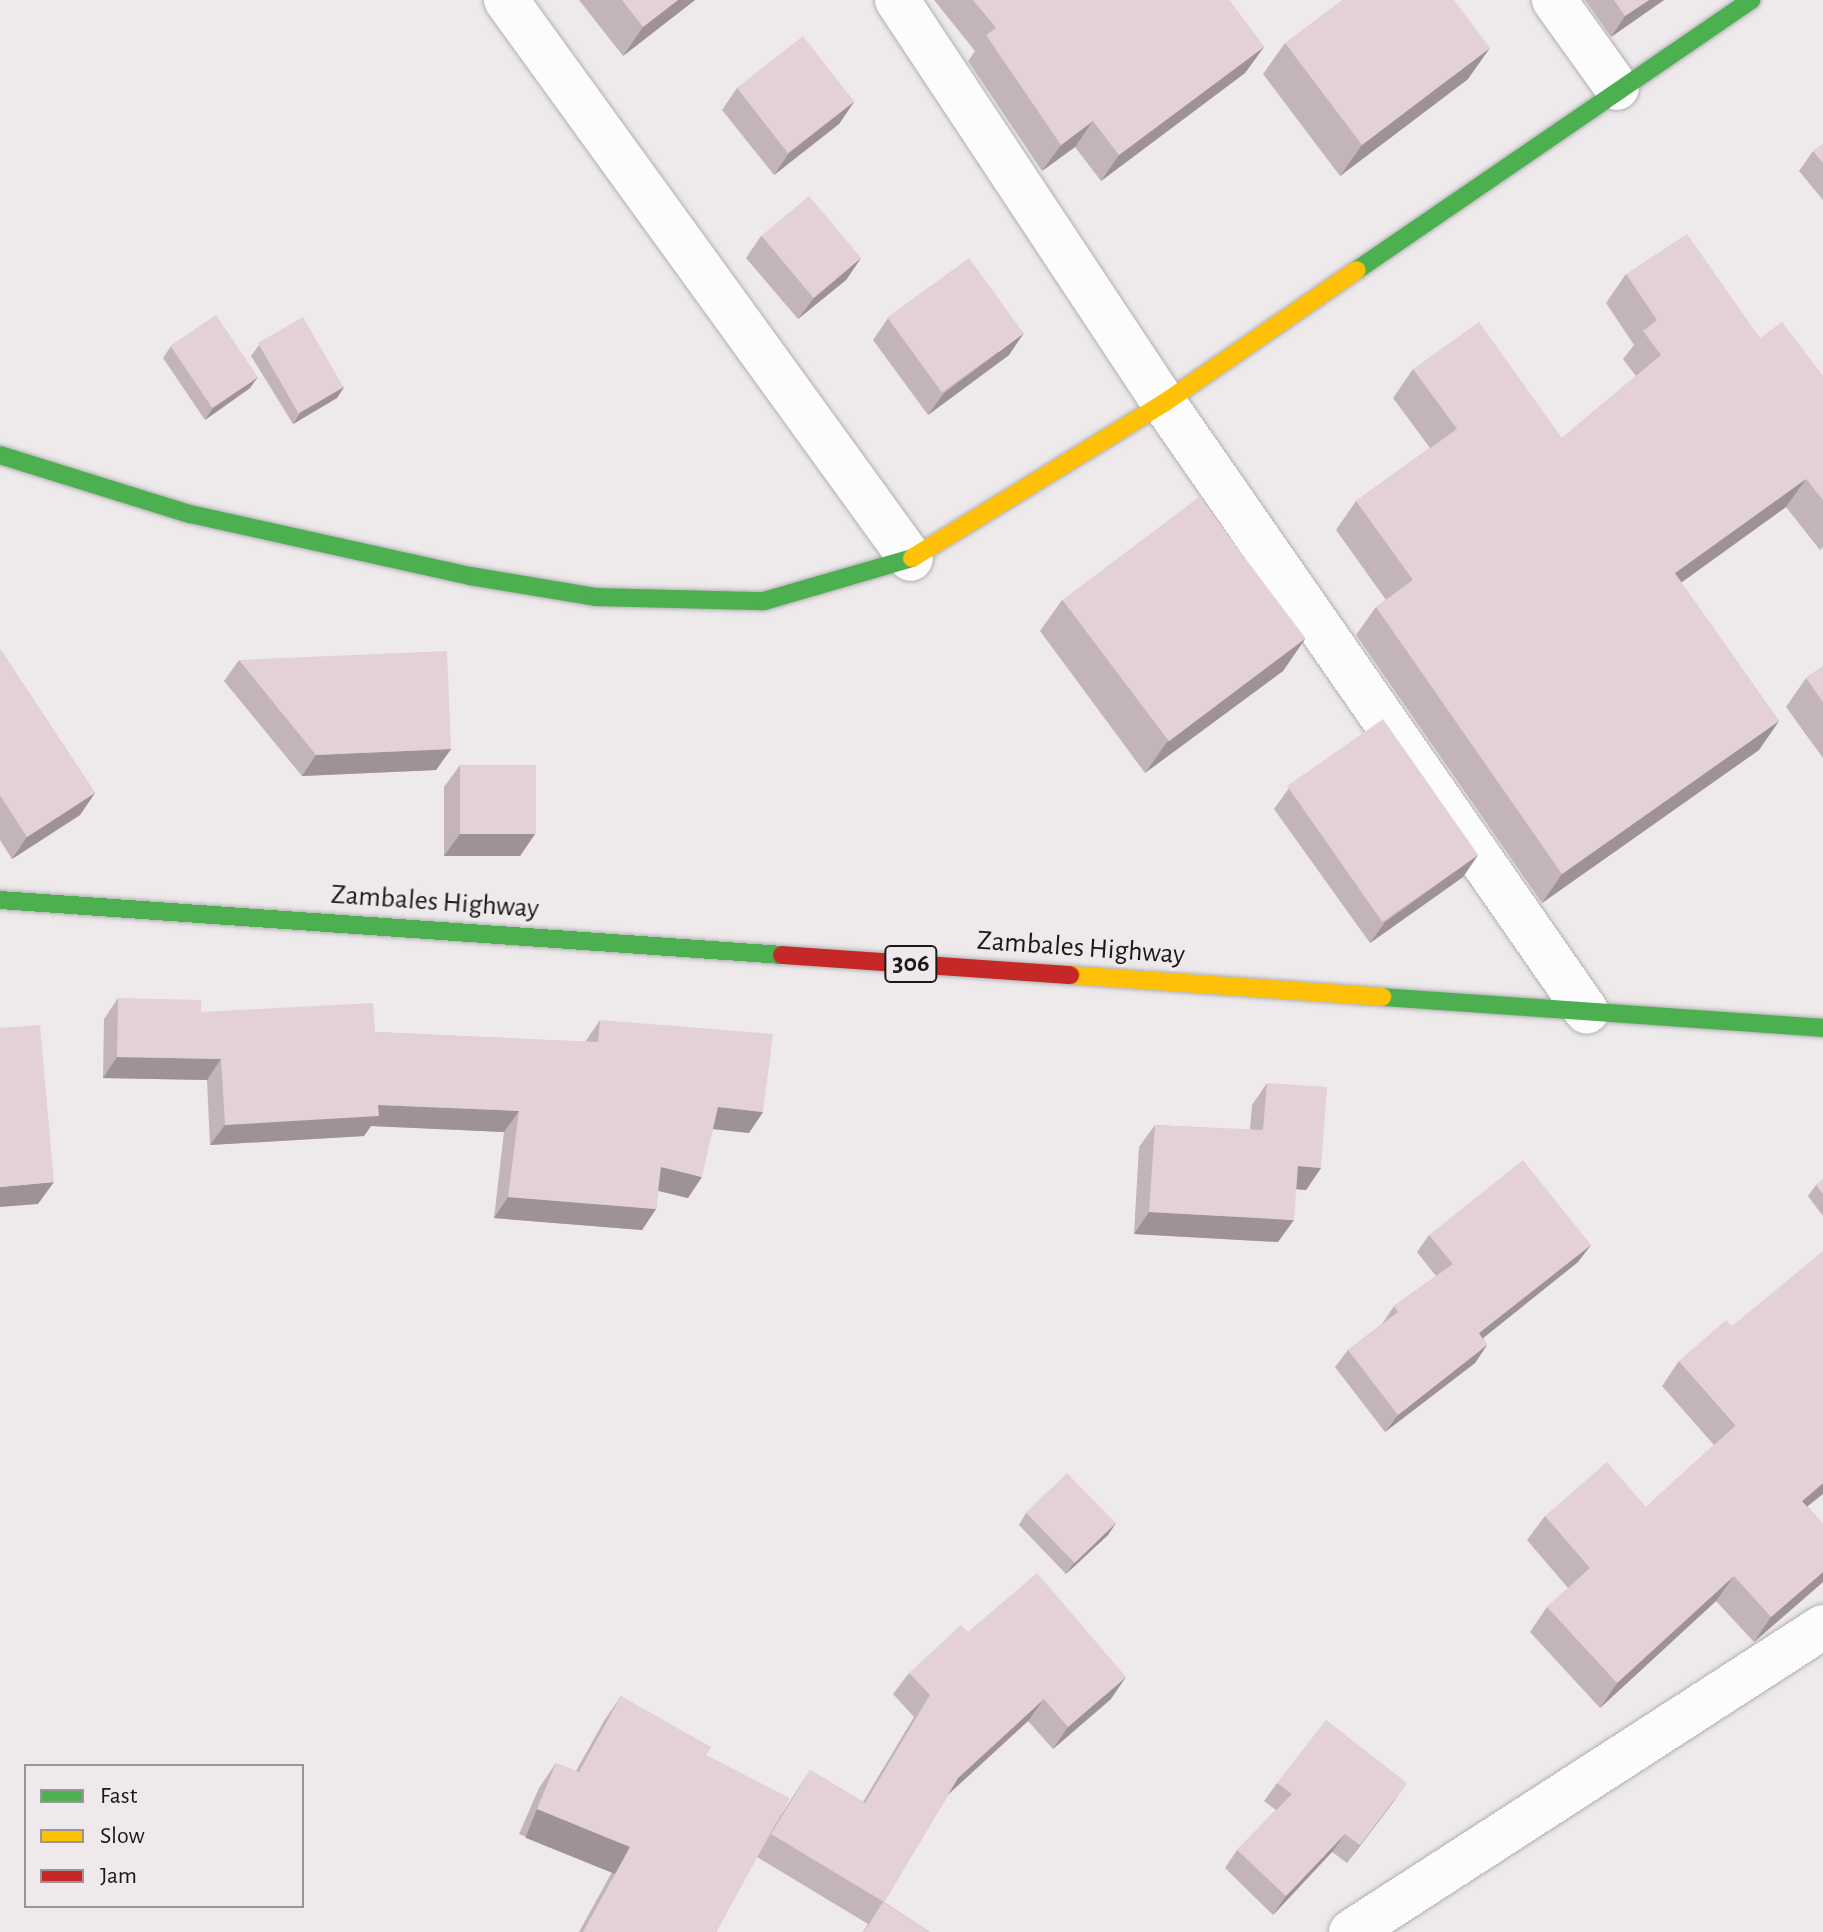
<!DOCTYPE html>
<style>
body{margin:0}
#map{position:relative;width:1823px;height:1932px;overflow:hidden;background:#eeeaec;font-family:"Alegreya Sans",sans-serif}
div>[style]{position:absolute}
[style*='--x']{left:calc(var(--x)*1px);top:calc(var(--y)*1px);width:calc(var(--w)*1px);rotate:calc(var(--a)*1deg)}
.roads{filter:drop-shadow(0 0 2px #b2b0b1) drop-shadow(0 0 2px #b2b0b1)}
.street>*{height:44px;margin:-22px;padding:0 22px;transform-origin:22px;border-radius:22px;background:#fcfcfc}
.fast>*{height:18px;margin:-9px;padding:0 9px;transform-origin:9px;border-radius:9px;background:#4caf50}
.slow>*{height:18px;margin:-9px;padding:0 9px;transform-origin:9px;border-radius:9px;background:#ffc107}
.jam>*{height:18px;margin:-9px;padding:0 9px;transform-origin:9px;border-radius:9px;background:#c62828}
.wall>*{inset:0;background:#c3b4b9}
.shaded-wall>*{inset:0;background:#9f9296;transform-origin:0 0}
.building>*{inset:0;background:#e3d1d7;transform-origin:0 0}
span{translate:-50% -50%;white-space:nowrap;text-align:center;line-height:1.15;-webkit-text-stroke:6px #efe9eb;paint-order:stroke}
.shield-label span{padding:2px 6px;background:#efe9eb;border:2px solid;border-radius:6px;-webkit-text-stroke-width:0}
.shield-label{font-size:26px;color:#1a1818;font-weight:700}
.street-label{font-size:28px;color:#1a1818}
.legend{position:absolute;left:24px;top:1764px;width:280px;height:144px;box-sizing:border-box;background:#efe9eb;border:2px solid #9a9597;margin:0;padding:10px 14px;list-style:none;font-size:24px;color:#1a1818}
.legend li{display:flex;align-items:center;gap:16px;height:40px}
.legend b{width:40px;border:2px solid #9a9597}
</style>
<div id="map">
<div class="roads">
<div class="street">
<div style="--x:506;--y:0;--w:690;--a:54.08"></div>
<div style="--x:897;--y:0;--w:483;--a:56.5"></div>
<div style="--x:1164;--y:403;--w:741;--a:55.22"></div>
<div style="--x:1554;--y:0;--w:108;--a:54.4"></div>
<div style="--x:1351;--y:1932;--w:562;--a:-32.87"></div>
</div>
<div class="fast">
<div style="--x:1357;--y:270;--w:478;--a:-34.4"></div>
<div style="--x:0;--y:455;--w:199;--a:17.3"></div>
<div style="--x:190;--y:514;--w:287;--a:12.5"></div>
<div style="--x:470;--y:576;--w:127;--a:9.5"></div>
<div style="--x:595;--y:597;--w:169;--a:1.4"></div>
<div style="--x:764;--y:601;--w:154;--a:-16.2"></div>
<div style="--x:0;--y:900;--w:784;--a:4.02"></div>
<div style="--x:1382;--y:997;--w:442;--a:4"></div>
</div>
<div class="slow">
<div style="--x:912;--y:558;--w:296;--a:-31.6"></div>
<div style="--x:1164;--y:403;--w:234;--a:-34.6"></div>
<div style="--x:1070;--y:975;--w:313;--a:4"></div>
</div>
<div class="jam">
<div style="--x:782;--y:955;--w:289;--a:4"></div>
</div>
</div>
<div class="wall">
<div style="clip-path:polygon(579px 0,695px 0,623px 56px)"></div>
<div style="clip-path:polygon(934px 0,1229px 0,1264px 47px,1245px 73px,1101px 181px,1075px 147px,1042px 171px,968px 61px,975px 51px)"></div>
<div style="clip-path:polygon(1585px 0,1664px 0,1611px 37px)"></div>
<div style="clip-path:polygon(1285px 43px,1468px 79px,1340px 176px,1263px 74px)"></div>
<div style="clip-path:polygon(737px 88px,854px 102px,839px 124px,774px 175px,722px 110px)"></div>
<div style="clip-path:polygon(1823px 144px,1823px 200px,1799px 171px,1813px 151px)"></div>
<div style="clip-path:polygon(761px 236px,861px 258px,846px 280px,798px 319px,746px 258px)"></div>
<div style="clip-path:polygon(1626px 274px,1760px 338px,1823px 376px,1823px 547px,1820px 550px,1786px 507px,1681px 583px,1779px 721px,1759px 750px,1542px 903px,1356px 635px,1376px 607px,1386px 600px,1336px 530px,1356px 501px,1430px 448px,1393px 398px,1413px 369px,1562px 438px,1636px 376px,1623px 359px,1634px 345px,1606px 303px)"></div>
<div style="clip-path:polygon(888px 318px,1009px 355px,928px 415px,873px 340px)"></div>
<div style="clip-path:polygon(259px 345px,344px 387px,337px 398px,293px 424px,251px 356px)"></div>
<div style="clip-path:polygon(171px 346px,250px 388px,205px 420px,163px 358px)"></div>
<div style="clip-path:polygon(1062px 600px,1305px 639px,1283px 671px,1145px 773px,1040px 631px)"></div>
<div style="clip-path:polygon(0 649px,95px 793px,80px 815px,12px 859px,0 840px)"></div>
<div style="clip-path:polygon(239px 660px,451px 749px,436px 770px,302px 776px,224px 681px)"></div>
<div style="clip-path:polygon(1823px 666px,1823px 758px,1786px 707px,1806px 678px)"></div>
<div style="clip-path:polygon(460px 765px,535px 834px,520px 856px,444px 856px,444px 787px)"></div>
<div style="clip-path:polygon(1289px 788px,1478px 855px,1463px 877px,1370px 943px,1274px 809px)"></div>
<div style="clip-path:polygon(118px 998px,201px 1012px,375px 1032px,585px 1042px,600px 1020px,763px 1112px,749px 1133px,713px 1129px,688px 1198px,658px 1191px,656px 1209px,642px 1230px,494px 1218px,504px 1132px,371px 1126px,364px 1136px,210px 1145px,207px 1080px,103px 1078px,104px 1019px)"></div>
<div style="clip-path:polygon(1267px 1083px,1321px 1168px,1306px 1190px,1296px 1189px,1278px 1242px,1134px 1234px,1139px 1147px,1155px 1125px,1250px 1130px,1252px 1105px)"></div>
<div style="clip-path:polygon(1823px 1179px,1823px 1216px,1808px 1196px,1816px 1185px)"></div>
<div style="clip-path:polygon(1429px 1235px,1591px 1245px,1578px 1262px,1483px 1338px,1487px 1345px,1475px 1363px,1385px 1432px,1335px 1367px,1348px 1350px,1382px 1324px,1394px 1306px,1436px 1276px,1417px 1252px)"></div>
<div style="clip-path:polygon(1679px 1361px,1823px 1524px,1823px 1582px,1754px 1642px,1716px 1601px,1600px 1708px,1530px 1632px,1547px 1607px,1568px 1588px,1527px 1540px,1545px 1516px,1646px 1507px,1714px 1445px,1662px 1386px)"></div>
<div style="clip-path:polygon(1026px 1513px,1116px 1523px,1108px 1535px,1066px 1574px,1019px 1525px)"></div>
<div style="clip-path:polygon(968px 1632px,1111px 1699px,1053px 1749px,1028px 1721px,948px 1795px,884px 1902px,930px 1932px,863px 1932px,868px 1924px,757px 1857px,716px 1932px,579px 1932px,612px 1872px,519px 1834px,539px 1788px,556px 1763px,576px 1771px,604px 1721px,621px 1696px,706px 1755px,777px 1821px,810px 1770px,863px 1802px,914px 1717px,893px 1694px,909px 1673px)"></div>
<div style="clip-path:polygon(1277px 1783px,1394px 1801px,1347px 1863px,1332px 1852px,1273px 1915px,1225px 1868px,1237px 1850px,1276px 1810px,1264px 1801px)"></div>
</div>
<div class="shaded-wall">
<div style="clip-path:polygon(678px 0,695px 0,623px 56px,643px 27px)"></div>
<div style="clip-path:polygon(1649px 0,1664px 0,1611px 37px,1625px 16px)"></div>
<div style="clip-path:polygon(1264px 47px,1245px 73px,1101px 181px,1119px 155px)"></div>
<div style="clip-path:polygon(1490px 48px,1468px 79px,1340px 176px,1362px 145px)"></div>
<div style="clip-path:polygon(854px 102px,839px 124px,774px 175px,789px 153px)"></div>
<div style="clip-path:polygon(1093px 121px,1075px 147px,1042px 171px,1061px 145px)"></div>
<div style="clip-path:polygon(861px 258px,846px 280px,798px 319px,814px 298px)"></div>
<div style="clip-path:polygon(1024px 333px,1009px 355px,928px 415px,944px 393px)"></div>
<div style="clip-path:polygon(258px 377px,250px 388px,205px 420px,213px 408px)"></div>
<div style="clip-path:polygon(344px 387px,337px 398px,293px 424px,300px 413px)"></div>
<div style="clip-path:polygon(1806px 479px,1786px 507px,1654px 602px,1675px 573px)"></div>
<div style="clip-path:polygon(1305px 639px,1283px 671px,1145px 773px,1167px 742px)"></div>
<div style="clip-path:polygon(1779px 721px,1759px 750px,1542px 903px,1562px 874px)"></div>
<div style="clip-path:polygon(451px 749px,436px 770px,302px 776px,316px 755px)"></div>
<div style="clip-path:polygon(95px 793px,80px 815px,12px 859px,27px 837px)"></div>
<div style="clip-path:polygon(460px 834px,535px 834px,520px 856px,444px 856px)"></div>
<div style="clip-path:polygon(1478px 855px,1463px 877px,1370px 943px,1385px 922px)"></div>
<div style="clip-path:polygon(117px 1057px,221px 1059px,207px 1080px,103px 1078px)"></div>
<div style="clip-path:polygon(378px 1105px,519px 1111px,504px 1132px,371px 1126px,364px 1136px,210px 1145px,225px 1125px)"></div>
<div style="clip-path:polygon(718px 1107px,763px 1112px,749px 1133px,704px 1128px)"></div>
<div style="clip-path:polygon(1298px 1166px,1321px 1168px,1306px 1190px,1283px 1188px)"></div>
<div style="clip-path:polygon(661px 1167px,702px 1177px,688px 1198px,647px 1188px)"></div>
<div style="clip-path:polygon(54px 1182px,38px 1204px,0 1207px,0 1187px)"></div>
<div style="clip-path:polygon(508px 1197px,656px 1209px,642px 1230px,494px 1218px)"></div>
<div style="clip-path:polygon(1149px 1212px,1294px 1220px,1278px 1242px,1134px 1234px)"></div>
<div style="clip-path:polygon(1591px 1245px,1578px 1262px,1467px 1351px,1479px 1333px)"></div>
<div style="clip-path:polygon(1487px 1345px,1475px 1363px,1385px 1432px,1398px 1415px)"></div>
<div style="clip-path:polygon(1823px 1483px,1823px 1494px,1784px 1525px,1802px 1501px)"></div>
<div style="clip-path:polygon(1116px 1523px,1108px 1535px,1066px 1574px,1074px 1563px)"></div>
<div style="clip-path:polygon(1823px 1572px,1823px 1582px,1754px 1642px,1771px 1617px)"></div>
<div style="clip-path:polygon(1734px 1576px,1716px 1601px,1600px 1708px,1617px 1683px)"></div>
<div style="clip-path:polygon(1126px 1677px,1111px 1699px,1053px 1749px,1068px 1727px)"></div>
<div style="clip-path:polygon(1044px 1699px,1028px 1721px,943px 1799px,958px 1778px)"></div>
<div style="clip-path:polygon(1407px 1783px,1394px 1801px,1347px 1863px,1360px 1845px)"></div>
<div style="left:537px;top:1809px;width:100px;height:31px;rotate:22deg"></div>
<div style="clip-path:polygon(1345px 1834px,1332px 1852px,1273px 1915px,1286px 1896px)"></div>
</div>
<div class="building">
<div style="clip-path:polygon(622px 0,678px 0,643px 27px)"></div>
<div style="clip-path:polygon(973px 0,1229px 0,1264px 47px,1119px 155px,1093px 121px,1061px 145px,986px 35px,996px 28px)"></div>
<div style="clip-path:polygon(1342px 0,1454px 0,1490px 48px,1362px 145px,1285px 43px)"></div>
<div style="clip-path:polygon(1614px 0,1649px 0,1625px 16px)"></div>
<div style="left:803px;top:36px;width:83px;height:84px;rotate:52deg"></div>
<div style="clip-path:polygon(1823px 144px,1823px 163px,1813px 151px)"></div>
<div style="left:809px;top:196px;width:81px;height:62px;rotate:50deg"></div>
<div style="clip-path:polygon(1687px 234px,1760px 338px,1782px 322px,1823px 376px,1823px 500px,1806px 479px,1675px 573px,1779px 721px,1562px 874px,1376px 607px,1413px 580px,1356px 501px,1457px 429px,1413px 369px,1479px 322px,1562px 438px,1661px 355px,1643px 331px,1657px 320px,1626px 274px)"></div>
<div style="left:969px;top:258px;width:93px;height:101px;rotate:54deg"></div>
<div style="left:216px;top:315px;width:75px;height:55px;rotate:56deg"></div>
<div style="left:303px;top:317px;width:81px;height:52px;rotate:60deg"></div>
<div style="left:1199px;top:497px;width:177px;height:171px;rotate:53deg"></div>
<div style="clip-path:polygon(0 649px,95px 793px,27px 837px,0 795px)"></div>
<div style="clip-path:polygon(447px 651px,451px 749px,316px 755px,239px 660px)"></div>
<div style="clip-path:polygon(1823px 666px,1823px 702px,1806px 678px)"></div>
<div style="left:1383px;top:719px;width:166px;height:117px;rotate:55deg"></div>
<div style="left:460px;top:765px;width:76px;height:69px"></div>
<div style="clip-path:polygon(118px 998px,201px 1000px,201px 1012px,373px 1003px,375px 1032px,598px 1042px,600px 1020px,773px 1034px,763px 1112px,718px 1107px,702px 1177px,661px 1167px,656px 1209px,508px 1197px,519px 1111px,378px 1105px,379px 1116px,225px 1125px,221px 1059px,117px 1057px)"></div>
<div style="clip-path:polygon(40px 1025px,54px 1182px,0 1187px,0 1028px)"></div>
<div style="clip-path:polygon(1267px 1083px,1327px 1087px,1321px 1168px,1298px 1166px,1294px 1220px,1149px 1212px,1155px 1125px,1263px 1130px)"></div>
<div style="clip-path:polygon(1523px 1160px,1591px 1245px,1479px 1333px,1487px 1345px,1398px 1415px,1348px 1350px,1398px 1312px,1394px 1306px,1453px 1264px,1429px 1235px)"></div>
<div style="clip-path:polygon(1823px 1179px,1823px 1194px,1816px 1185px)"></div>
<div style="clip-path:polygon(1823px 1251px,1823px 1483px,1802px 1501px,1823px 1524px,1823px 1572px,1771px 1617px,1734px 1576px,1617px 1683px,1547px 1607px,1590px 1568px,1545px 1516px,1607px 1462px,1646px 1507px,1736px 1425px,1679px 1361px,1726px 1320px,1732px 1326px)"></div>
<div style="left:1067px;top:1473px;width:70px;height:57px;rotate:46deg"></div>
<div style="clip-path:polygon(1037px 1573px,1126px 1677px,1068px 1727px,1044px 1699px,958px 1778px,884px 1902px,771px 1834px,810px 1770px,865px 1803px,930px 1695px,909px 1673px,961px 1625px,968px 1632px)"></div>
<div style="clip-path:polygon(621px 1696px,711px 1747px,706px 1755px,790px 1798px,716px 1932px,583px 1932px,630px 1847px,537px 1809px,556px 1763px,579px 1772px)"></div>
<div style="clip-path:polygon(1326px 1720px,1407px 1783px,1360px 1845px,1345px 1834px,1286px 1896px,1237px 1850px,1292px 1794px,1277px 1783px)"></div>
<div style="clip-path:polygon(883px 1902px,930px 1932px,864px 1932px)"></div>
</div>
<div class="shield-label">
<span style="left:911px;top:964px">306</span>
</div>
<div class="street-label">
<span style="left:435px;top:902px;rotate:4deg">Zambales Highway</span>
<span style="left:1081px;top:948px;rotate:4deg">Zambales Highway</span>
</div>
<ul class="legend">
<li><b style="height:10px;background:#4caf50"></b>Fast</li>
<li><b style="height:10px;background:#ffc107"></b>Slow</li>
<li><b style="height:10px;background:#c62828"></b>Jam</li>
</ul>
</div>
